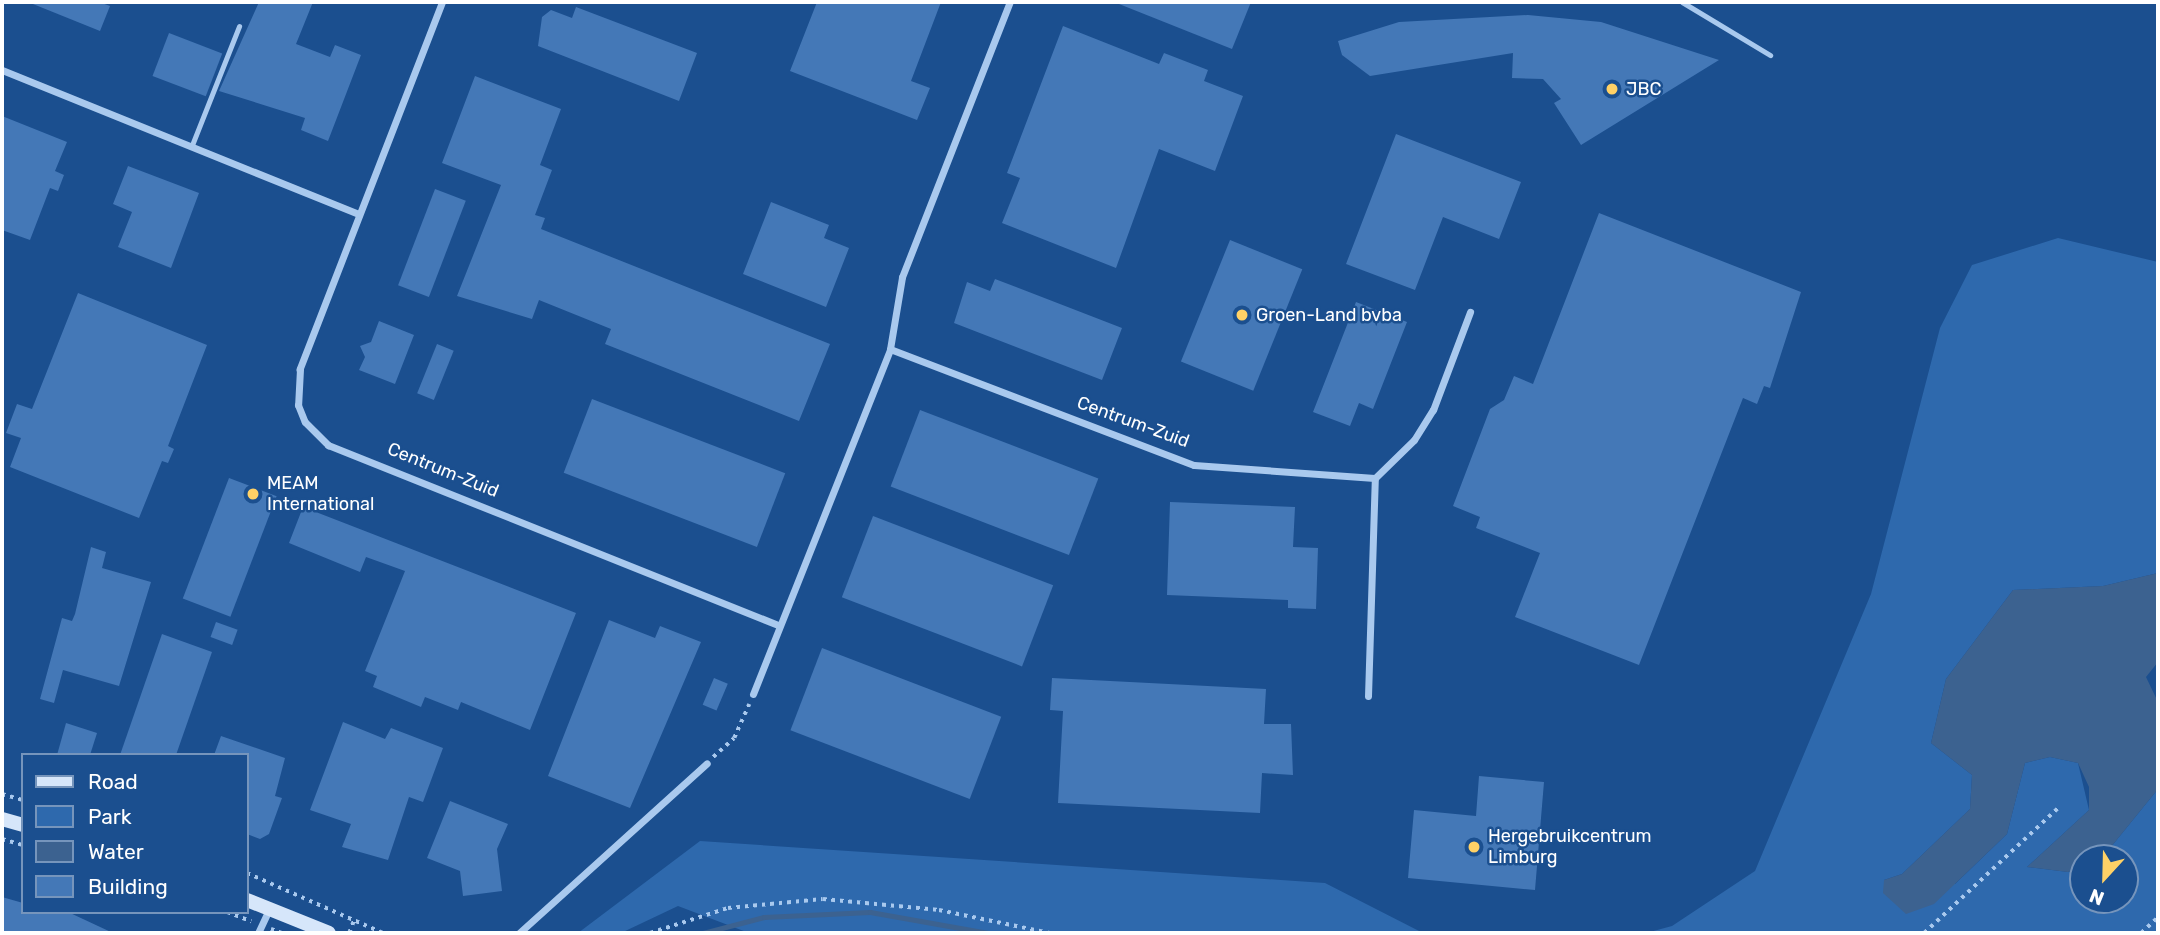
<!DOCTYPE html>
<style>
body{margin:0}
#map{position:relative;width:2160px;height:935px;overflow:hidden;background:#1b4f8f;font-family:Rubik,sans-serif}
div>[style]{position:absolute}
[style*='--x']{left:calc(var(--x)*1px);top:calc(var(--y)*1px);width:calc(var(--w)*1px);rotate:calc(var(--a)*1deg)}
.green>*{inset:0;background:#2e69ad}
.water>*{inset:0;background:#3c6290}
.stream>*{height:5px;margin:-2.5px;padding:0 2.5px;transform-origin:2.5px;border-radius:2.5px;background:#3c6290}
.building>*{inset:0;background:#4478b7;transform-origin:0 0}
.path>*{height:3.5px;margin-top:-1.75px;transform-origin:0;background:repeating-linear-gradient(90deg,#a9c9ee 0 3.5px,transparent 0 8.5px)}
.lane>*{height:5px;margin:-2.5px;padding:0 2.5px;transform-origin:2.5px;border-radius:2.5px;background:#a9c9ee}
.street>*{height:7px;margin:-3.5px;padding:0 3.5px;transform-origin:3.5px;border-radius:3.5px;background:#a9c9ee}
.secondary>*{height:14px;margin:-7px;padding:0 7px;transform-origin:7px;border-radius:7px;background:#d6e6fa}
.dots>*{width:19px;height:19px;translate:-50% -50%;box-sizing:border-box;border:4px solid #1b4f8f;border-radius:50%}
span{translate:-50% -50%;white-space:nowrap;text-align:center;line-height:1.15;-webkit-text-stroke:5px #1b4f8f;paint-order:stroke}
.poi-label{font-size:18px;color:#fff}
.left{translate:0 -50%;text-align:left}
.street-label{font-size:18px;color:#fff}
.frame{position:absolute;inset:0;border:4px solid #fff;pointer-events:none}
.legend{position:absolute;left:21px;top:753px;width:228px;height:161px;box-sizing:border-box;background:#1b4f8f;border:2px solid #7695bc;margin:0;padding:9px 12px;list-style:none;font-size:21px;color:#fff}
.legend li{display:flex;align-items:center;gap:14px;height:35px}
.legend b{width:35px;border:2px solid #7695bc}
.north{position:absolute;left:2069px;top:844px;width:70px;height:70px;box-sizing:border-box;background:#1b4f8f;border:2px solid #7695bc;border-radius:50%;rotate:202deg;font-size:19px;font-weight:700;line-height:28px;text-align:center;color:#fff}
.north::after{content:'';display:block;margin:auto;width:24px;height:32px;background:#ffd166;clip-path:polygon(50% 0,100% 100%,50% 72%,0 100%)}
</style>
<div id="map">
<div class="green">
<div style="clip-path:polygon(2058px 238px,2158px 262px,2158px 573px,2103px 586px,2013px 590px,1946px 679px,1931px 743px,1972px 775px,1970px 809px,1902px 874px,1884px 880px,1955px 884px,2007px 834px,2025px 763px,2050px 757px,2078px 763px,2089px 810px,2027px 867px,2068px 872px,2083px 866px,2083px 900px,2125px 900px,2125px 858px,2102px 858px,2158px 789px,2158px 933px,1646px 933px,1672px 926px,1755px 871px,1871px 594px,1940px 328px,1972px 265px)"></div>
<div style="clip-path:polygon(700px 841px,1325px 883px,1423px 933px,749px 933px,678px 906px,621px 933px,578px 933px)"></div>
</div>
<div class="water">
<div style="clip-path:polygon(2158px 573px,2158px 662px,2146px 677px,2158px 702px,2158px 789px,2102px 858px,2083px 858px,2083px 866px,2068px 872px,2027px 867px,2089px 810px,2089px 787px,2078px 763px,2050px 757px,2025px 763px,2007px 834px,1934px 904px,1906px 914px,1883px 893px,1884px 880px,1902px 874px,1970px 809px,1972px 775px,1931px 743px,1946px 679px,2013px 590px,2103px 586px)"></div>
</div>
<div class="stream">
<div style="--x:703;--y:933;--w:63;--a:-14.7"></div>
<div style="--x:764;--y:917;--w:106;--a:-2.7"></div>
<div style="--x:870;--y:912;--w:120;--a:10.1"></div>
</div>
<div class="building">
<div style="clip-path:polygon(28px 2px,99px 2px,110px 6px,100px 31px)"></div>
<div style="clip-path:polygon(259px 2px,313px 2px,296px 44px,330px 57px,335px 45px,361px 55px,328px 141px,301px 130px,305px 118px,219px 91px)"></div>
<div style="clip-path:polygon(817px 2px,941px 2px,911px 81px,930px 88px,917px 120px,790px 71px)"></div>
<div style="clip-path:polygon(1114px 2px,1251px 2px,1232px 49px)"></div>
<div style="clip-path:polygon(576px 7px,697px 53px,679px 101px,538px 46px,542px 17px,551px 10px,572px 18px)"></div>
<div style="clip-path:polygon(1528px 15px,1601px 22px,1719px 60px,1581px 145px,1554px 103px,1561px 99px,1543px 79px,1512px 78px,1513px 53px,1370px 76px,1342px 55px,1338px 41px,1399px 22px)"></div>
<div style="clip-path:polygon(1063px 26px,1159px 64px,1164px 53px,1208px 70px,1204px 81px,1243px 96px,1215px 171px,1159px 149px,1116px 268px,1002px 223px,1020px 178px,1007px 173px)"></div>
<div style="left:169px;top:33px;width:57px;height:46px;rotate:21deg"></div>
<div style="clip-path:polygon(475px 76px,561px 109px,540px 165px,552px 170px,535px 215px,545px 218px,541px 229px,830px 344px,799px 421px,605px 344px,611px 329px,539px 300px,532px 319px,457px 296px,501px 185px,442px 163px)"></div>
<div style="clip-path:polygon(2px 116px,67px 142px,55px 171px,64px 175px,58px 191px,50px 188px,30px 240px,2px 230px)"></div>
<div style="clip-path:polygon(1396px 134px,1521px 182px,1499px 239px,1443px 217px,1415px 290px,1346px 264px)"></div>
<div style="clip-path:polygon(128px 166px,199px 193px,171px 268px,118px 247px,132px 212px,113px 204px)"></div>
<div style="left:435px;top:189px;width:33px;height:103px;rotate:21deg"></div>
<div style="clip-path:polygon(771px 202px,829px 225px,824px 238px,849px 248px,826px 307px,743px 274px)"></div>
<div style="clip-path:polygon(1599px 213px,1801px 292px,1770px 388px,1764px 386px,1757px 404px,1743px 398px,1639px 665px,1515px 617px,1540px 553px,1476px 528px,1480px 517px,1453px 506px,1490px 409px,1504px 400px,1514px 376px,1533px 384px)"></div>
<div style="left:1230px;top:240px;width:78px;height:131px;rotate:22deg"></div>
<div style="clip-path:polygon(995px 279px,1122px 328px,1102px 380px,954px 323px,967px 282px,990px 291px)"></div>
<div style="clip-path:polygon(78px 293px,207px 345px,168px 446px,174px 449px,168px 463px,162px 461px,139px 518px,10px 467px,21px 438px,6px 433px,17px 404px,32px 409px)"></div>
<div style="clip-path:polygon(1356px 302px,1407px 322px,1373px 409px,1359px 403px,1350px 426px,1313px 412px)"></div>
<div style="clip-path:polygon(379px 321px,414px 335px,395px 384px,359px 370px,365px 357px,360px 346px,371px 342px)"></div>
<div style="left:437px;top:344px;width:18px;height:53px;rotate:22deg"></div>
<div style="left:592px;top:399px;width:207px;height:79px;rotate:21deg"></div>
<div style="left:920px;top:410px;width:191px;height:82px;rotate:21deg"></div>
<div style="left:229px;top:478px;width:51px;height:129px;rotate:21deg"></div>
<div style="clip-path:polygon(1170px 502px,1295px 507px,1293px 547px,1318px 548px,1316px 609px,1288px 608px,1288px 600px,1167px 595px)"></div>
<div style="clip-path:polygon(303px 507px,576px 613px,530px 730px,461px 702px,458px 710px,425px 697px,421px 707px,373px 687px,377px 676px,365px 671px,405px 571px,366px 557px,360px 572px,289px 543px)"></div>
<div style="left:873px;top:516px;width:193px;height:87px;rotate:21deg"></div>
<div style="clip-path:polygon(91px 547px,106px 552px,102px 568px,151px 582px,119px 686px,63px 670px,54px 703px,40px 699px,62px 618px,72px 621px,75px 614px)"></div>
<div style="clip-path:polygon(609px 620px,655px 638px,660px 626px,701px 642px,630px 808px,548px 776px)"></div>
<div style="left:216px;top:622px;width:23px;height:16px;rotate:20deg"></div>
<div style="clip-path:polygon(162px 634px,212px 652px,176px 755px,120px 755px)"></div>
<div style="left:822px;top:648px;width:192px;height:88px;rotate:21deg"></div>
<div style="left:714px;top:678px;width:15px;height:29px;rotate:23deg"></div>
<div style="clip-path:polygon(1052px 678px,1266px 689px,1264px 724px,1291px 724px,1293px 775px,1262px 773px,1260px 813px,1058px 803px,1063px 711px,1050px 710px)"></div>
<div style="clip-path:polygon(343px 722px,385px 739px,391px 728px,443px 748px,423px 802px,409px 797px,388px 860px,342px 847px,351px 824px,310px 810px)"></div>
<div style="clip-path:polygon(66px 723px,97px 733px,90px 755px,57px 755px)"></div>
<div style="clip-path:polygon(221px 736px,285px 758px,275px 796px,282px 798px,269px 834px,260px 839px,247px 834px,247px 755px,214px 755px)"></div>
<div style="clip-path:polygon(1479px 776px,1544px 782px,1535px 890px,1408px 878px,1414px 810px,1476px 816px)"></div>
<div style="clip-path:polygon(450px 801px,508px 824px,497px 849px,502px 891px,463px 896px,460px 871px,427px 858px)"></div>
<div style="clip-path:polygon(2px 897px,23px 903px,23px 912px,68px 912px,113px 933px,2px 933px)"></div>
</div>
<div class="path">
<div style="--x:713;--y:757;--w:28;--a:-42"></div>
<div style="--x:734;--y:738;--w:37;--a:-66"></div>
<div style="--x:2;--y:794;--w:22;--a:16"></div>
<div style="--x:2;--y:839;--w:22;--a:16"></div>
<div style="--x:247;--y:873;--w:149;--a:23.8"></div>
<div style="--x:227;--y:912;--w:26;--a:21"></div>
<div style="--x:271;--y:929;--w:12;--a:20"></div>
<div style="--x:349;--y:933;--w:14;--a:-69"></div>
<div style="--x:650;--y:933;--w:82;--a:-17.8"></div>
<div style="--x:728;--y:908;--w:95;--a:-5.4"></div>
<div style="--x:823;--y:899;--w:117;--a:5.4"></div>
<div style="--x:939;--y:910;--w:113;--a:11.7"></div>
<div style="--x:1924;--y:933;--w:185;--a:-43"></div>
<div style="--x:2141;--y:933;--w:23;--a:-43"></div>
</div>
<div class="lane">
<div style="--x:1682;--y:2;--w:103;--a:31.1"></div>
<div style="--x:192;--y:145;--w:128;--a:-68.4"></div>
</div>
<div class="street">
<div style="--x:442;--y:2;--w:394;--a:111.2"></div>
<div style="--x:300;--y:369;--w:36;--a:93"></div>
<div style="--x:298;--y:405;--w:18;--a:68"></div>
<div style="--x:305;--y:422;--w:33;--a:45"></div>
<div style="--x:328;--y:445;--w:486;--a:21.8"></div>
<div style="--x:2;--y:70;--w:384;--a:22"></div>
<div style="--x:890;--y:349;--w:325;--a:20.9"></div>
<div style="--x:1194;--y:465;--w:181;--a:4.1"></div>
<div style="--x:1375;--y:478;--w:54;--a:-44.3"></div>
<div style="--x:1414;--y:440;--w:36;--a:-58"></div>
<div style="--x:1433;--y:410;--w:105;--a:-69.3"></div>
<div style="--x:753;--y:694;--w:371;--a:-68.3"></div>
<div style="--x:890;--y:349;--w:73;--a:-80.5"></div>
<div style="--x:902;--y:277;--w:295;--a:-68.6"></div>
<div style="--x:1368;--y:696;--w:218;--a:-88.2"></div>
<div style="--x:258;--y:933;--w:26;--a:-65"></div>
<div style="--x:519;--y:933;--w:253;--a:-42.1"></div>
</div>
<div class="secondary">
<div style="--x:2;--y:819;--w:22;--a:16"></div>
<div style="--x:247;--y:900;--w:88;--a:21.9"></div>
</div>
<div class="dots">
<div style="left:1612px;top:89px;background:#ffd166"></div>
<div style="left:1242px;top:315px;background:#ffd166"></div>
<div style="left:253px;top:494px;background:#ffd166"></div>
<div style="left:1474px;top:847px;background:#ffd166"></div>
</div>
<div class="poi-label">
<span class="left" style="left:1626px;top:89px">JBC</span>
<span class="left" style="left:1256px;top:315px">Groen-Land bvba</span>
<span class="left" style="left:267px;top:494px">MEAM<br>International</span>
<span class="left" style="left:1488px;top:847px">Hergebruikcentrum<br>Limburg</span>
</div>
<div class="street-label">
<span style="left:1133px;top:422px;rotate:20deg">Centrum-Zuid</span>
<span style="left:443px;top:470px;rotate:22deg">Centrum-Zuid</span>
</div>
<div class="frame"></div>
<ul class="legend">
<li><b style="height:9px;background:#d6e6fa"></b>Road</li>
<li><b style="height:19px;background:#2e69ad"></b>Park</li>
<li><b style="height:19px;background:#3c6290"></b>Water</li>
<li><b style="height:19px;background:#4478b7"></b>Building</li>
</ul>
<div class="north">N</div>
</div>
